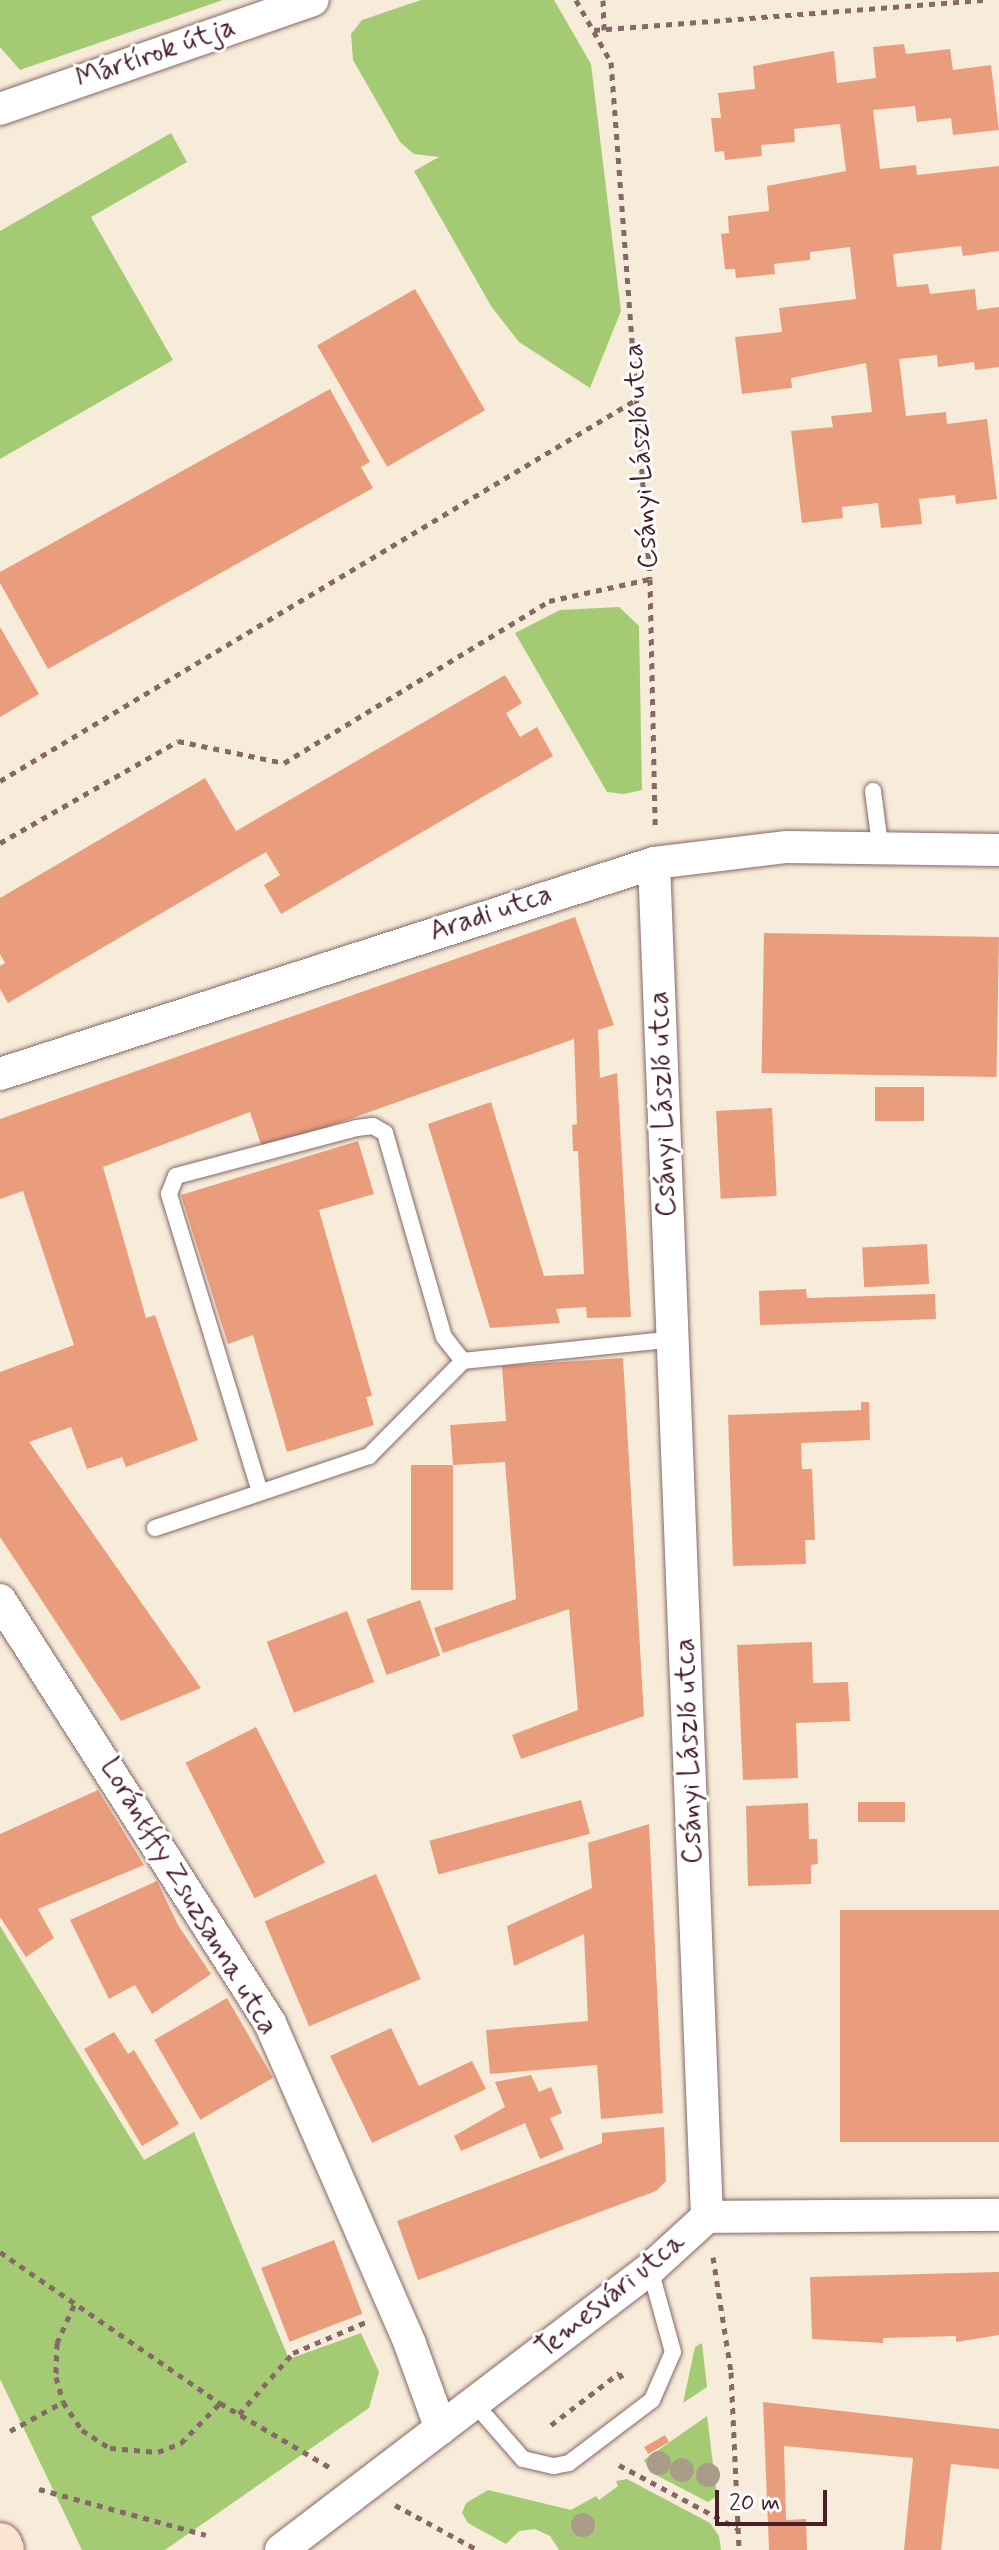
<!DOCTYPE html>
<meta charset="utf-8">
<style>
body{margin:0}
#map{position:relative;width:999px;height:2550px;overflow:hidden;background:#f7ecd9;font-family:Mynerve,sans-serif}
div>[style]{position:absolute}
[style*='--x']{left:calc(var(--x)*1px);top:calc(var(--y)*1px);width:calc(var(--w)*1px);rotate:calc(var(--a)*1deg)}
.green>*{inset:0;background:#a5ca74}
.building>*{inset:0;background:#ea9d7d;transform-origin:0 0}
.path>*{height:5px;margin-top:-2.5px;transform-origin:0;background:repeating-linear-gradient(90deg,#876768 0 6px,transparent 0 12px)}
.roads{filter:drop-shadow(0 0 2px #876768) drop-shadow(0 0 2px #876768)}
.service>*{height:16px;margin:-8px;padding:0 8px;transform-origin:8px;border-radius:8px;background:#fff}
.minor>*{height:32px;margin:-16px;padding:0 16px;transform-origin:16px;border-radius:16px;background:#fff}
.secondary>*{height:44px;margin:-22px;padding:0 22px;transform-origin:22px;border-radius:22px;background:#fde4d0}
.trees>*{width:24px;height:24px;margin:-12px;border-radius:50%;background:#a99c88}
span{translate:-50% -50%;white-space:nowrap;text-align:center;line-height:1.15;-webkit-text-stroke:6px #fff;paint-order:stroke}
.street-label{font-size:28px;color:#4a1f2b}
.scale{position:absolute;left:715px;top:2490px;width:112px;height:36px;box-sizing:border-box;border:4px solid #4a1f2b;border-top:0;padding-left:10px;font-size:24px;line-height:28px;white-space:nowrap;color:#4a1f2b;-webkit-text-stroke:6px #fff;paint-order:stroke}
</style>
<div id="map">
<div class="green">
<div style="clip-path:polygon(0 0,223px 0,20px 70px,0 47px)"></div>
<div style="clip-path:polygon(421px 0,554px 0,591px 64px,621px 311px,590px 388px,519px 342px,491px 306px,414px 171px,439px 157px,414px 154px,400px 142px,353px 60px,351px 34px,362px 20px)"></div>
<div style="clip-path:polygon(171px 133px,187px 162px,91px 217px,173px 360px,0 459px,0 231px)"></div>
<div style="clip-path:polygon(619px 607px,639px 626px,642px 790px,624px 794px,607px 792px,515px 633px,560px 610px)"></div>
<div style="clip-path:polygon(0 1926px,144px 2160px,194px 2132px,289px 2359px,361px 2333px,379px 2372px,369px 2408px,165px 2550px,82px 2550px,0 2379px)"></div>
<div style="clip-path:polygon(702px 2343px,707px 2387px,683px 2403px,695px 2347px)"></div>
<div style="clip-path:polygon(707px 2416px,717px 2496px,708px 2502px,650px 2472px,644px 2460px)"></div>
<div style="clip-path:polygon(627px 2479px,710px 2523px,719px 2536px,721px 2550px,559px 2550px,550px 2536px,535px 2529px,519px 2531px,506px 2544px,468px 2523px,462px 2513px,466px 2503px,488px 2490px,571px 2510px,596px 2496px,599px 2500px,618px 2486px,616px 2481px)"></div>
</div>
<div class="building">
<div style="clip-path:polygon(904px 44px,906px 54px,950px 49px,953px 70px,991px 65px,999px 130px,953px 135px,951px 118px,917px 122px,915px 106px,873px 110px,880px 169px,916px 165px,917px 175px,999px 166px,999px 251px,963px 256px,961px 246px,893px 254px,897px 287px,928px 284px,930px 294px,975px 289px,977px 310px,999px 307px,999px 367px,975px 370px,974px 362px,938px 367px,937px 355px,899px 359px,906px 416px,946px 412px,947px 424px,987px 419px,997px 499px,956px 504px,955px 495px,919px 499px,922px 524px,881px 528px,878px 503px,842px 507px,843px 518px,802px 523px,791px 431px,833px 427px,831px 416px,872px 412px,866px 363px,791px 378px,792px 388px,742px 394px,735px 337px,782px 332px,779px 308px,856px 299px,850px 247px,810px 252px,810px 260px,774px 264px,775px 274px,736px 278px,735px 269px,725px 269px,721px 234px,729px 233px,728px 216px,769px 211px,767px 186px,846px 171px,840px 124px,794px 129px,795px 142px,761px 145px,762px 156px,725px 160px,724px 151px,715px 152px,711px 118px,721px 118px,718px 93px,755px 89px,753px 66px,834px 51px,837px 83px,876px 78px,873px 47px)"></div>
<div style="left:415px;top:289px;width:140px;height:113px;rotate:60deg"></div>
<div style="clip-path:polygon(330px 389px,370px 462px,361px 467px,373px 488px,48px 669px,0 583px,0 572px)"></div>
<div style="clip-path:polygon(0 627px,39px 694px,0 717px)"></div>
<div style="clip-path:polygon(505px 675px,522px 703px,506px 713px,520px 737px,537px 727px,553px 756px,281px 914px,264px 885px,280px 875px,266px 852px,8px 1003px,0 989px,0 966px,5px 963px,0 954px,0 898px,205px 778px,236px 831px)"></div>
<div style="clip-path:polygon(575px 917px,614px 1025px,598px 1030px,600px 1078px,617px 1073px,631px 1317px,587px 1318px,586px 1307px,556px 1309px,560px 1323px,490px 1328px,428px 1124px,491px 1102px,544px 1276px,584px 1274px,578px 1151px,573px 1151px,572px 1125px,577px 1124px,574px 1039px,263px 1150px,250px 1112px,103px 1167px,146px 1318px,155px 1315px,198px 1440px,126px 1467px,122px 1457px,87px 1469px,71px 1427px,29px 1442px,201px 1688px,121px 1721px,0 1537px,0 1372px,74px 1345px,23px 1191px,0 1199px,0 1119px)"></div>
<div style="left:764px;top:933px;width:235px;height:140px;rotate:1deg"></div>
<div style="left:875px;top:1087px;width:49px;height:34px"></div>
<div style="left:772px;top:1108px;width:88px;height:56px;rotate:87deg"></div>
<div style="clip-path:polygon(358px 1141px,374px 1194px,319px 1210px,372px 1396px,366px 1397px,374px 1425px,287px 1452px,253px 1335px,228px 1344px,181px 1195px)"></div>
<div style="left:927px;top:1244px;width:40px;height:65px;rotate:87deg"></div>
<div style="clip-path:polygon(806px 1289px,807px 1298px,935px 1294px,936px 1319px,760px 1325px,759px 1291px)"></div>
<div style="clip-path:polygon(623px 1358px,644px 1716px,521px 1759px,512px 1735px,578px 1710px,569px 1609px,443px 1653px,434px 1628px,516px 1599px,505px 1462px,453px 1465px,450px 1425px,506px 1421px,502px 1366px)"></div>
<div style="clip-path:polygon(861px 1402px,869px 1402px,870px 1440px,801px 1443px,802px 1469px,812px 1469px,815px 1540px,805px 1540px,806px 1564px,733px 1566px,728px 1415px,861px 1410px)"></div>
<div style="left:411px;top:1465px;width:42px;height:125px"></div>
<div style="left:420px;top:1600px;width:59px;height:57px;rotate:70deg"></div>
<div style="left:347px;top:1611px;width:76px;height:86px;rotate:69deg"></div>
<div style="clip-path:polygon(812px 1642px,813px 1683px,848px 1682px,850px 1721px,796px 1723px,798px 1778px,743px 1780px,737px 1645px)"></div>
<div style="left:256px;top:1727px;width:152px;height:79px;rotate:63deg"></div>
<div style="clip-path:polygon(98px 1790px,144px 1865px,38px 1909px,54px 1938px,26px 1957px,0 1917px,0 1834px)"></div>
<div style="left:581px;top:1800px;width:35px;height:157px;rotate:75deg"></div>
<div style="left:905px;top:1802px;width:20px;height:47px;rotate:90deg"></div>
<div style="clip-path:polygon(808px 1803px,809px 1839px,817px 1839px,818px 1864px,811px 1865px,811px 1884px,748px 1886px,746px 1806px)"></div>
<div style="clip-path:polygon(649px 1824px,663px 2113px,601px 2119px,597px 2065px,490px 2074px,486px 2030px,588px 2021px,584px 1934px,514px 1966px,507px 1926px,592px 1888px,588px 1843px)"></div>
<div style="left:376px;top:1874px;width:114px;height:121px;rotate:67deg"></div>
<div style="clip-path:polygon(157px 1881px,178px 1925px,211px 1974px,152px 2014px,135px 1985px,109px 1999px,70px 1920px)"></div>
<div style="left:999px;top:1910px;width:232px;height:159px;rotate:90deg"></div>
<div style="left:227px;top:1998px;width:92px;height:84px;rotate:60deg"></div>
<div style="clip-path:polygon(391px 2028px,419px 2086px,472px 2061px,486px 2089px,372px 2143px,330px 2056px)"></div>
<div style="clip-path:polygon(114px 2032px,128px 2054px,134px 2050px,179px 2124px,142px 2146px,84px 2049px)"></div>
<div style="clip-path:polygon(531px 2075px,539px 2092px,551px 2087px,562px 2113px,550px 2118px,564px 2149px,540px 2159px,525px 2123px,461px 2151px,454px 2136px,505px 2107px,495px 2082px)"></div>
<div style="clip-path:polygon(664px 2127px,666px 2181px,656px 2191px,418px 2280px,397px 2221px,602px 2143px,602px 2133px)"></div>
<div style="left:334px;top:2240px;width:79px;height:78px;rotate:69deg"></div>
<div style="clip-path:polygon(999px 2272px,999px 2335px,956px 2342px,956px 2336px,883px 2338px,883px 2343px,812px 2339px,810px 2277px)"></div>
<div style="clip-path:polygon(763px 2402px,999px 2429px,999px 2469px,951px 2464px,941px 2550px,904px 2550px,913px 2458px,784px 2446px,786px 2520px,806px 2519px,807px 2550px,769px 2550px)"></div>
<div style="left:665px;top:2435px;width:8px;height:24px;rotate:60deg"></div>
</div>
<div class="path">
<div style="--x:576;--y:0;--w:71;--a:60.6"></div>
<div style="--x:611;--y:62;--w:518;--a:85.69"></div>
<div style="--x:650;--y:579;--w:249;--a:88.8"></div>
<div style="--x:603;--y:0;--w:30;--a:88"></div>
<div style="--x:594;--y:30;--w:393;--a:-4.4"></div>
<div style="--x:0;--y:781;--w:745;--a:-30.94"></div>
<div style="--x:0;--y:843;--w:205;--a:-29.8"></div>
<div style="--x:178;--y:741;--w:108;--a:11.7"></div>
<div style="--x:284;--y:763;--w:311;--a:-31.4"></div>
<div style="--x:549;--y:601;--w:103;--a:-12.3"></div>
<div style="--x:0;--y:2252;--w:267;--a:34.5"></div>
<div style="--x:220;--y:2403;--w:129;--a:30.4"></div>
<div style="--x:713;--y:2257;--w:116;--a:81.1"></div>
<div style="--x:731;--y:2372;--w:178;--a:87.4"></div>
<div style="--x:74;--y:2305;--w:42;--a:114.1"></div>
<div style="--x:57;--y:2343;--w:34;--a:92"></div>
<div style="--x:56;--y:2377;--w:26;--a:74"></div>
<div style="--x:63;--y:2402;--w:34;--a:56"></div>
<div style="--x:82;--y:2430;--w:33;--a:33"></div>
<div style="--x:110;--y:2448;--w:48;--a:4.8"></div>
<div style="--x:158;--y:2452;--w:25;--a:-21"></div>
<div style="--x:181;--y:2443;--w:56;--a:-45.7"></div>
<div style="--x:239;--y:2414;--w:81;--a:-48.5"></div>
<div style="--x:293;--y:2353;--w:79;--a:-23"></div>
<div style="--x:551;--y:2425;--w:86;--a:-37.4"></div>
<div style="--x:619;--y:2373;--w:9;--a:58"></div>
<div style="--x:10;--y:2431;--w:60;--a:-28.7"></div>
<div style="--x:619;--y:2465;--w:134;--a:28.1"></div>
<div style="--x:39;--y:2489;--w:173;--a:15.4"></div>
<div style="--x:395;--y:2505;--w:94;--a:28.5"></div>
</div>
<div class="roads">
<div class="service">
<div style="--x:873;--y:791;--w:54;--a:82.6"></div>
<div style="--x:260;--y:1492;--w:312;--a:-107"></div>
<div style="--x:169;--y:1194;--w:19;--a:-69"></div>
<div style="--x:176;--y:1176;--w:187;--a:-14.9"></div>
<div style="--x:357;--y:1128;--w:16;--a:-7"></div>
<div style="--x:373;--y:1126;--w:14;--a:30"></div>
<div style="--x:385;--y:1133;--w:212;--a:73.9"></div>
<div style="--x:444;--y:1337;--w:31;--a:52"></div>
<div style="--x:155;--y:1528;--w:226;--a:-18.6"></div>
<div style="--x:369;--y:1456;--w:134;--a:-45.3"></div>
<div style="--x:463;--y:1361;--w:213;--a:-5.9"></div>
<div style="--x:475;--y:2404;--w:73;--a:48.9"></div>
<div style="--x:523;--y:2459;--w:32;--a:13"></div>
<div style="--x:554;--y:2466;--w:15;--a:-11"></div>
<div style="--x:569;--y:2463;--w:104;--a:-37.2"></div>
<div style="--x:652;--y:2400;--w:52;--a:-66.4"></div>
<div style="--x:673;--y:2352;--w:86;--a:-105.5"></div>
</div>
<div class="minor">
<div style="--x:0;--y:109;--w:331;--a:-19.2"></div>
<div style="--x:654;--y:863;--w:1355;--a:87.76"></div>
<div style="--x:0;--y:1074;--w:687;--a:-17.88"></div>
<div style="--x:654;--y:863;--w:134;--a:-6.9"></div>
<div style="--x:787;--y:847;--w:212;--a:0.8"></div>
<div style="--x:0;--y:1600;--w:502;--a:57.45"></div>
<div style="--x:270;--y:2023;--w:350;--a:66.4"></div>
<div style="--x:410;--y:2344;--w:90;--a:70"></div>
<div style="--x:281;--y:2550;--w:464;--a:-37.3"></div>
<div style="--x:650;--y:2269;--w:77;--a:-42.4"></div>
<div style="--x:707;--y:2217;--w:292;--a:-0.4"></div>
</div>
<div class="secondary">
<div style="--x:0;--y:2545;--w:5;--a:68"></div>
</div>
</div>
<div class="trees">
<div style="left:659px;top:2463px"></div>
<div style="left:682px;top:2470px"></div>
<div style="left:708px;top:2475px"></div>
<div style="left:583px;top:2525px"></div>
</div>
<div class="street-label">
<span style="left:156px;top:54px;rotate:-19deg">Mártírok útja</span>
<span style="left:642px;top:456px;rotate:-94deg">Csányi László utca</span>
<span style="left:491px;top:914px;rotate:-18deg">Aradi utca</span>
<span style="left:664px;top:1104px;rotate:-92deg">Csányi László utca</span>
<span style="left:690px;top:1751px;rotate:-92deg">Csányi László utca</span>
<span style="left:188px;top:1897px;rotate:59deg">Lorántffy Zsuzsanna utca</span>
<span style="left:611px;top:2296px;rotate:-39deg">Temesvári utca</span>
</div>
<div class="scale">20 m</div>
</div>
